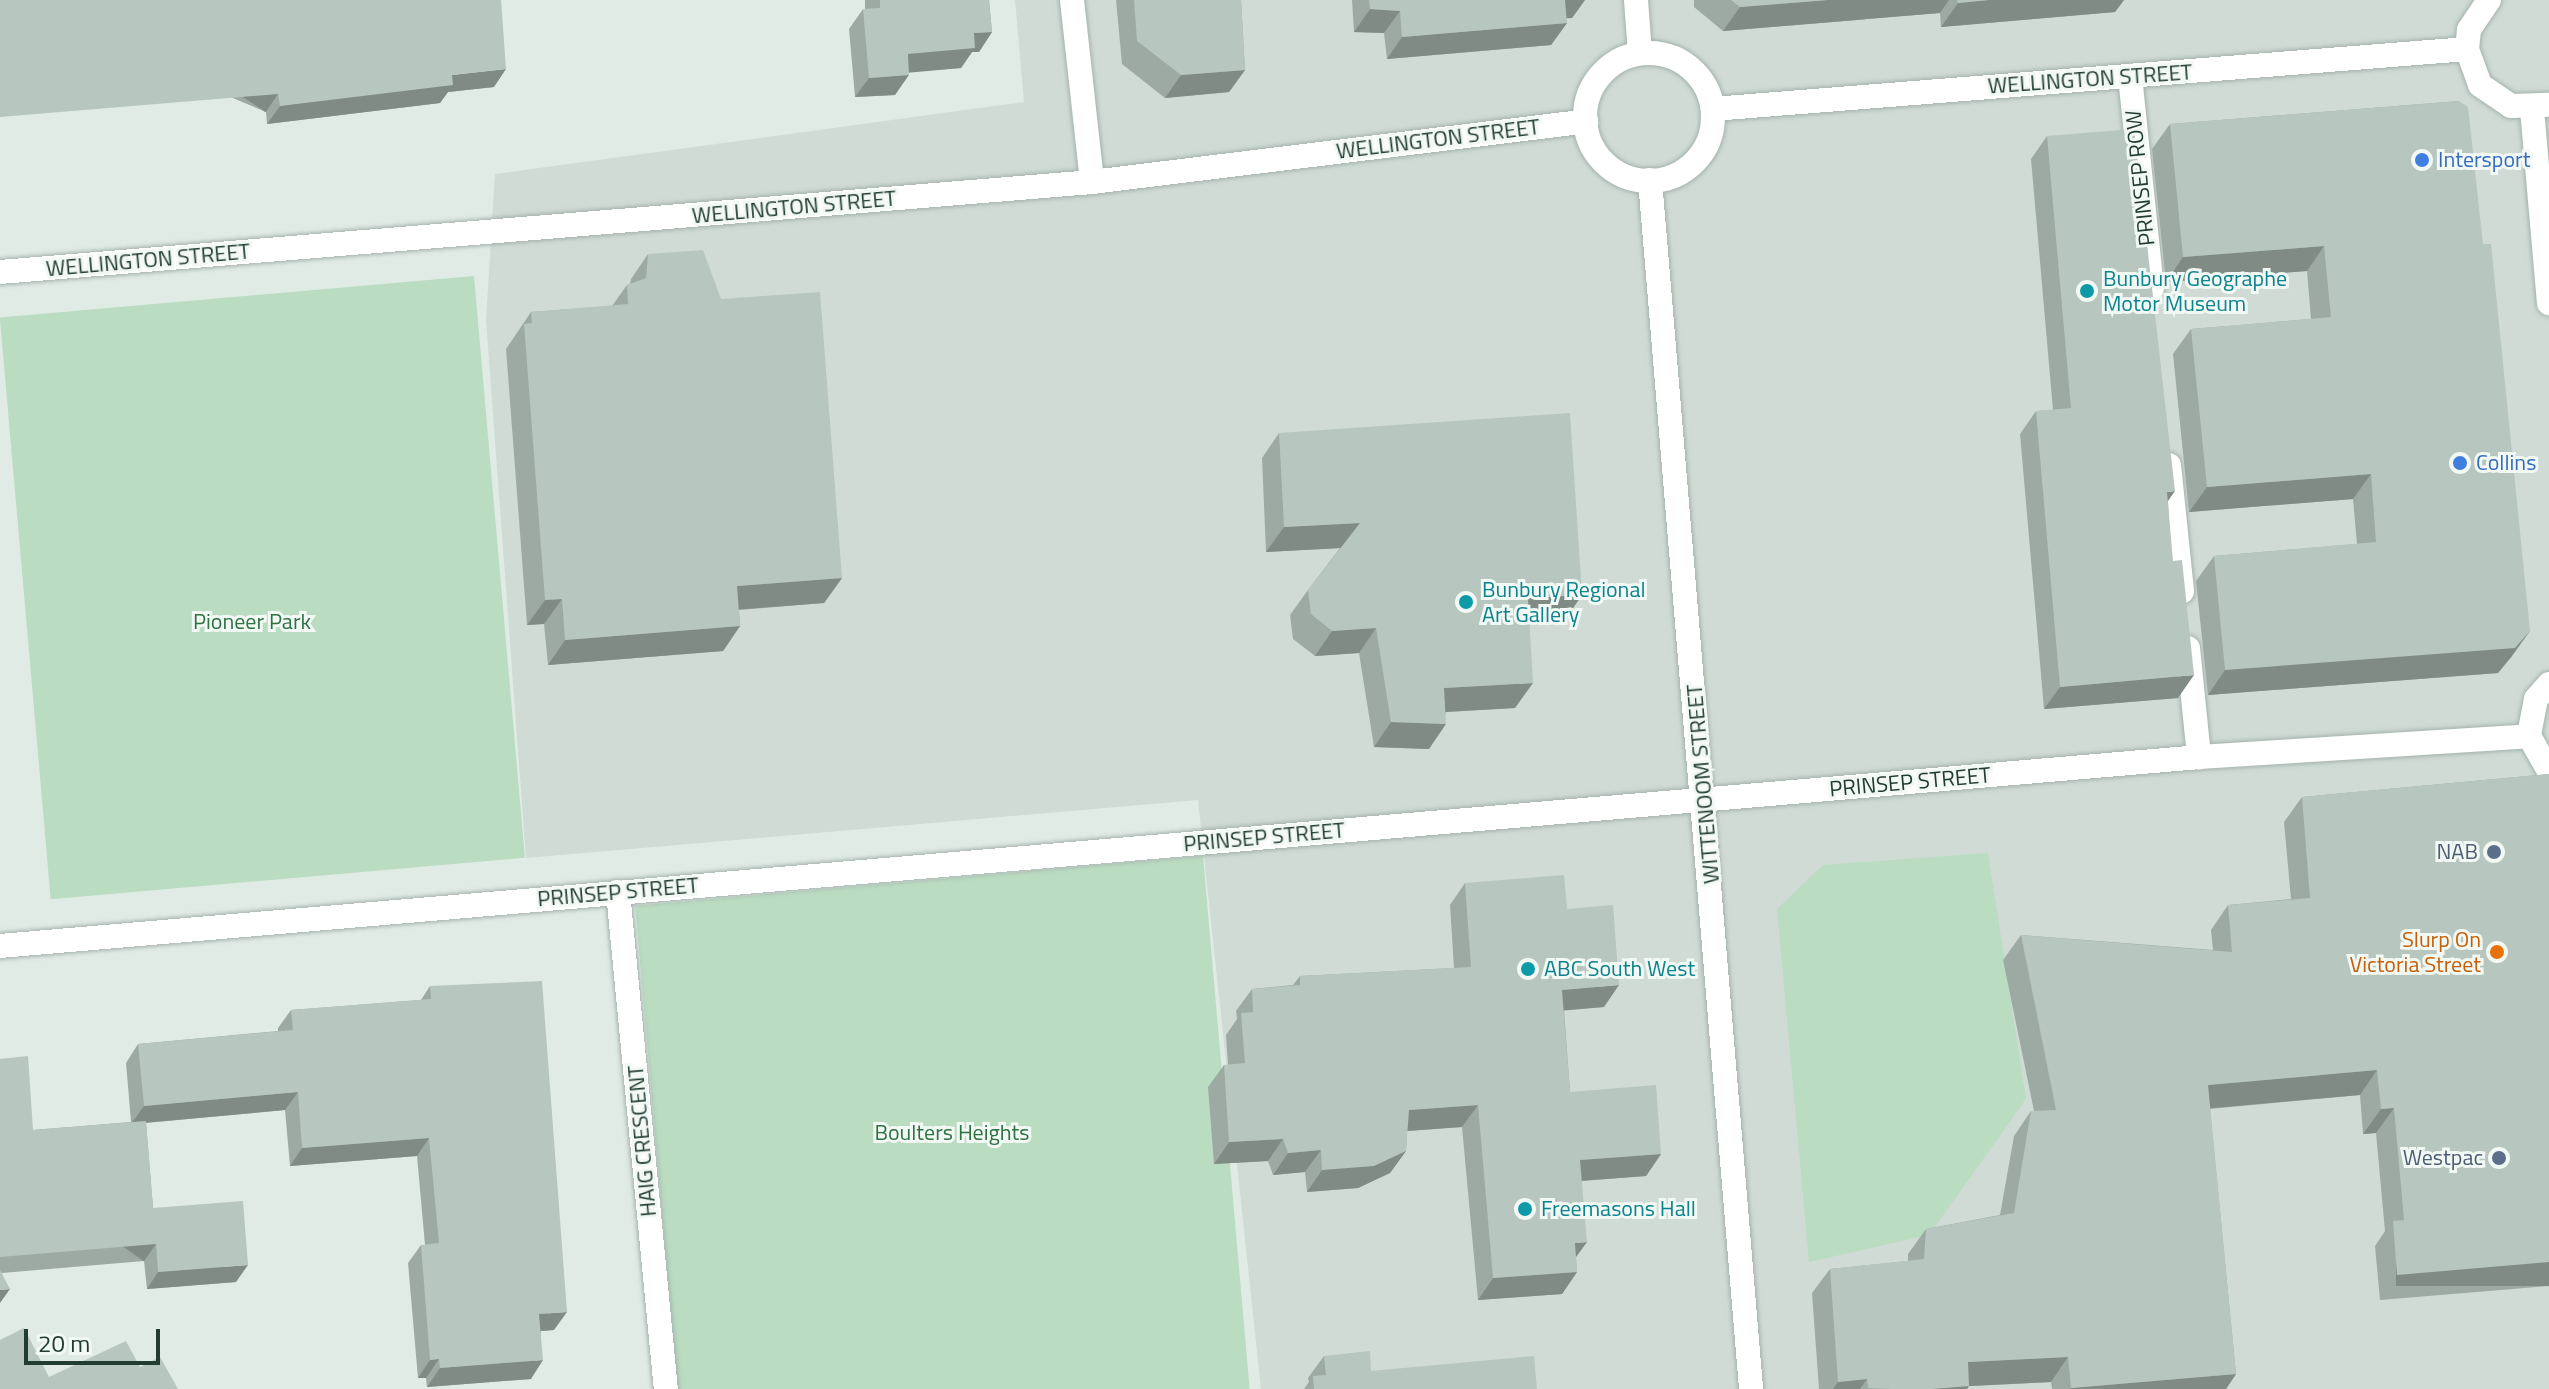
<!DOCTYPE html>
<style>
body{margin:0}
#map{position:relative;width:2549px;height:1389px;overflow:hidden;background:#e1ebe6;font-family:"Titillium Web",sans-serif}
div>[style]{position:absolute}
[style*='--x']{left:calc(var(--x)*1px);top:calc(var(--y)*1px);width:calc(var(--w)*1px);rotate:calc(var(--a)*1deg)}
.built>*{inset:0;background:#d0dbd5}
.green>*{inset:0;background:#badcc1;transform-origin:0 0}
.roads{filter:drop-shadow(0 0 2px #a4b3ad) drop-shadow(0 0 2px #a4b3ad)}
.lane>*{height:24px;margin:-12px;padding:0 12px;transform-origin:12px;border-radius:12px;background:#fff}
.street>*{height:24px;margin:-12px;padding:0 12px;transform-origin:12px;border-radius:12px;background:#fff}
.secondary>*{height:24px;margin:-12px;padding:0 12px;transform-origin:12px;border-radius:12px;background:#fff}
.secondary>.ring{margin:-12px;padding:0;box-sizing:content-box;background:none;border:24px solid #fff;border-radius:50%}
.wall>*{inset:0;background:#9daaa4}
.shaded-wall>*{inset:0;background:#808b86;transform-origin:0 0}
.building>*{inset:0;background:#b7c6bf}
.dots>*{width:22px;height:22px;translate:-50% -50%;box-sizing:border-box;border:4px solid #f2f8f4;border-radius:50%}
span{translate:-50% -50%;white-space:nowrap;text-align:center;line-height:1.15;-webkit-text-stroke:6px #f2f8f4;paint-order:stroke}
.street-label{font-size:22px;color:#223c33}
.shop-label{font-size:22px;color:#366cbe}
.left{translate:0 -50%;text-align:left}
.culture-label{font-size:22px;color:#0d838f}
.park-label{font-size:22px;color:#2d7243}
.service-label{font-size:22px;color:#4e5e75}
.right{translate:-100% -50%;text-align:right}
.food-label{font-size:22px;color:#c56008}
.scale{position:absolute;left:24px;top:1329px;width:136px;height:36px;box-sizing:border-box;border:4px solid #223c33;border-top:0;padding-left:10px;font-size:24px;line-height:28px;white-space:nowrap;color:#223c33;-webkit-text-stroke:6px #f2f8f4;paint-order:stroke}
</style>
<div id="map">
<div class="built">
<div style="clip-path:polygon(1015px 0,2549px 0,2549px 1389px,1261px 1389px,1198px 800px,526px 858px,486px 320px,495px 174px,1024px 102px)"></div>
</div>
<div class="green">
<div style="left:474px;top:276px;width:584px;height:476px;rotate:85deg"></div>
<div style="clip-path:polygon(1988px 853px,2026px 1099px,1929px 1235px,1809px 1262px,1777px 909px,1823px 865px)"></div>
<div style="left:1203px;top:856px;width:535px;height:570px;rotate:85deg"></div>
</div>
<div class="roads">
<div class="lane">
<div style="--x:2130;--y:76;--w:214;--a:84.1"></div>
<div style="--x:2169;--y:465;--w:127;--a:84.1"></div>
<div style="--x:2188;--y:648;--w:110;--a:84.2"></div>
</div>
<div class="street">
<div style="--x:1072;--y:0;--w:183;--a:83.7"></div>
<div style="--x:618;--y:892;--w:499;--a:84.5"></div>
</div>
<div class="secondary">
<div style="--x:1636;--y:0;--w:53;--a:85.7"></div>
<div style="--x:2489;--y:0;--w:36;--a:124"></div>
<div style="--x:2469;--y:30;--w:19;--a:96"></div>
<div style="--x:2467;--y:49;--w:38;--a:70"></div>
<div style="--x:2480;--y:85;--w:37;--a:34"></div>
<div style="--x:2511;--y:106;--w:38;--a:-2"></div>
<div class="ring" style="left:1585px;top:53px;width:104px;height:104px"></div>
<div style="--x:1713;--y:109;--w:756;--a:-4.55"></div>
<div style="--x:2532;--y:109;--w:195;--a:85"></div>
<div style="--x:1650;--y:180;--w:1213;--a:85.22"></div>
<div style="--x:0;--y:272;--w:1096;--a:-4.71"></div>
<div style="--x:1092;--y:182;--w:498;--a:-7"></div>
<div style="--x:2549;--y:684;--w:20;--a:131"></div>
<div style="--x:2536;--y:699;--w:38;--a:101"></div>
<div style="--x:2529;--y:736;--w:40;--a:60.3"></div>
<div style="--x:0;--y:946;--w:2207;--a:-4.91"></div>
<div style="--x:2199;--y:757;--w:331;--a:-3.6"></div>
</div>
</div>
<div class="wall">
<div style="clip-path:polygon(0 0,494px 87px,448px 92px,440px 103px,267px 124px,266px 112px)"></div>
<div style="clip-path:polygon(865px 0,989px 0,992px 32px,979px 52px,972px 52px,961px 68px,909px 72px,895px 95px,855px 97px,849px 29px,863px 9px,865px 9px)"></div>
<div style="clip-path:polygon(1116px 0,1241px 0,1245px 70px,1229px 92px,1165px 98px,1122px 64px)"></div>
<div style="clip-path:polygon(1352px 0,1585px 0,1572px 18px,1566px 18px,1567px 23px,1551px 45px,1387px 59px,1384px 33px,1354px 32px)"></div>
<div style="clip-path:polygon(1694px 0,2124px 0,2115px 12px,1941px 27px,1940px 13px,1723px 31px,1694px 7px)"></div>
<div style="clip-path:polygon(2459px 101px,2512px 656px,2498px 673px,2208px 695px,2196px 581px,2214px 556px,2357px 544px,2353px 499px,2189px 512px,2173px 354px,2191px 329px,2311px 319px,2307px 271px,2166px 282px,2152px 149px,2170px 124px)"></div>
<div style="clip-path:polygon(2047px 136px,2168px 502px,2178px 698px,2044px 709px,2020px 434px,2036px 411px,2053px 410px,2031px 159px)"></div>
<div style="clip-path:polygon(648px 254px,721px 299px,842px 578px,824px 603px,739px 610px,740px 626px,723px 651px,548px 665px,544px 624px,527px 625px,506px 349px,531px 312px,612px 306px,627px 285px,630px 284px,631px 279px)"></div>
<div style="clip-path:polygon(1279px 433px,1565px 620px,1529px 622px,1515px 708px,1446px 712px,1429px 749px,1374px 747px,1359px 653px,1315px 656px,1293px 639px,1290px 615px,1308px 590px,1340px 548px,1266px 552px,1262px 458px)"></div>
<div style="clip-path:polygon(2549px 774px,2549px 1286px,2380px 1300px,2375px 1246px,2385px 1231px,2376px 1133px,2363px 1134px,2360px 1095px,2210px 1109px,2236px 1374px,2226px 1389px,2052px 1389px,2051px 1382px,1969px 1386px,1967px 1389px,1819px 1389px,1812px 1293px,1830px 1269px,1908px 1261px,1908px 1254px,1926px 1229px,2000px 1215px,2014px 1136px,2031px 1111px,2034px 1111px,2003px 960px,2021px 935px,2213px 950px,2211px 930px,2228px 905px,2291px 899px,2284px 822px,2302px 797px)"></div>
<div style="clip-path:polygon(1465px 883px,1567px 909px,1604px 1007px,1564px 1010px,1570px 1092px,1661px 1154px,1646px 1176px,1582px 1181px,1576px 1257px,1577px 1272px,1562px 1294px,1478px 1300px,1462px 1127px,1407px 1131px,1406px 1151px,1390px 1173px,1358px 1188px,1307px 1192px,1305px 1172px,1273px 1175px,1268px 1161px,1214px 1164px,1208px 1087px,1224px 1065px,1228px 1065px,1226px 1035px,1237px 1019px,1236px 1011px,1252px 989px,1293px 985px,1300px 976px,1454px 968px,1450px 905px)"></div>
<div style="clip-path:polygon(430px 986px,554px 1330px,541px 1331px,531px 1379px,427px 1387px,426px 1378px,418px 1378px,408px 1263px,421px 1245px,425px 1245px,417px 1156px,290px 1166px,285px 1110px,146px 1123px,153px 1208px,236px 1282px,147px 1289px,144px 1261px,2px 1273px,0 1303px,0 1059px,33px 1130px,131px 1122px,126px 1063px,138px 1044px,278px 1031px,278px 1028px,291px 1010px,421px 1000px)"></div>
<div style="clip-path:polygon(1324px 1356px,1371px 1371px,1537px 1389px,1304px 1389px,1309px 1382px,1308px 1378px)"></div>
</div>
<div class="shaded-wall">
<div style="clip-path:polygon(1563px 0,1585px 0,1572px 18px,1549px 19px)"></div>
<div style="clip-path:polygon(1828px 0,1949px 0,1940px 13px,1723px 31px,1740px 7px)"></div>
<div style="clip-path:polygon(1989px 0,2124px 0,2115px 12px,1941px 27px,1958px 3px)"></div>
<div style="clip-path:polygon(1370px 9px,1400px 11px,1384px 33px,1354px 32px)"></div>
<div style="clip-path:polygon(1567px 23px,1551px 45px,1387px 59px,1402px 37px)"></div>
<div style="clip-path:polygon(992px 32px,979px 52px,972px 52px,961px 68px,894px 74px,908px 54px,974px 33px)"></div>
<div style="clip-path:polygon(506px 69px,494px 87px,448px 92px,440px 103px,267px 124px,280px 106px,452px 75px)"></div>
<div style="clip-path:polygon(1245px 70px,1229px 92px,1165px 98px,1181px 75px)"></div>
<div style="clip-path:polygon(909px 75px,895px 95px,855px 97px,869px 78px)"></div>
<div style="left:278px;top:94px;width:22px;height:279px;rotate:124deg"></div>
<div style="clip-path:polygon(2324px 246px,2307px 271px,2166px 282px,2183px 257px)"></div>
<div style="clip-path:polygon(2371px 474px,2353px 499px,2189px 512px,2207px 487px)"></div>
<div style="clip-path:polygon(2175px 491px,2159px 514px,2167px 492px)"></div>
<div style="clip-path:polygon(1360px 523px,1342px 548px,1266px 552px,1284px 527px)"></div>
<div style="clip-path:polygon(842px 578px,824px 603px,719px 611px,737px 586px)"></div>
<div style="clip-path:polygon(1582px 595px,1565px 620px,1511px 623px,1528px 598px)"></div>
<div style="clip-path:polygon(562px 599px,544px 624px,527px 625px,545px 600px)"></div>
<div style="clip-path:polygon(740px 626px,723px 651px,548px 665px,565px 640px)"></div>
<div style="clip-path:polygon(1376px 628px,1359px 653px,1315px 656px,1332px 631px)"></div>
<div style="clip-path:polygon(2530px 631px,2512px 656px,2498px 673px,2208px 695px,2225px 670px)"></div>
<div style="clip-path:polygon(2194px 675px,2178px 698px,2044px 709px,2060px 687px)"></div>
<div style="clip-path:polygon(1533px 683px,1515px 708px,1427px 713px,1444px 688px)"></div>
<div style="clip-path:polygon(1391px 722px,1446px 724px,1429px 749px,1374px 747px)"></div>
<div style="clip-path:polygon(1619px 985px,1604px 1007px,1547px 1012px,1562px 990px)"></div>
<div style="clip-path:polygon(2377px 1070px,2360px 1095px,2190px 1110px,2208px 1085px)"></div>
<div style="clip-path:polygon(298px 1092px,285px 1110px,131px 1124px,144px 1106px)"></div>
<div style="clip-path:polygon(1478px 1105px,1462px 1127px,1393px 1132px,1409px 1110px)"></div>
<div style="clip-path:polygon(2394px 1108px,2376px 1133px,2363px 1134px,2381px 1109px)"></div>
<div style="clip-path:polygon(429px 1138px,417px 1156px,290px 1166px,302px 1148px)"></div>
<div style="clip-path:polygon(1283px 1139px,1268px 1161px,1214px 1164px,1229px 1142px)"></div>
<div style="clip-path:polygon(1321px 1150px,1305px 1172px,1273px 1175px,1288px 1153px)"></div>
<div style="clip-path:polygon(1406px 1151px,1390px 1173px,1358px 1188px,1307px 1192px,1322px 1170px)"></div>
<div style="clip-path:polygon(1661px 1154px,1646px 1176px,1565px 1182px,1580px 1160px)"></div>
<div style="clip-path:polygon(1587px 1242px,1571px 1264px,1575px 1243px)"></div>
<div style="left:156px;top:1244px;width:21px;height:157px;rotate:125deg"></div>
<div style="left:2549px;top:1262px;width:24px;height:153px;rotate:90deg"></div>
<div style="clip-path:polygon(248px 1265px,236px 1282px,147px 1289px,158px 1272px)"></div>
<div style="clip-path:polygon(1577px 1272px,1562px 1294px,1478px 1300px,1493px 1278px)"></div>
<div style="clip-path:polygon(10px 1289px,0 1303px,0 1290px)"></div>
<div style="clip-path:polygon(567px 1312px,554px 1330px,527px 1332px,539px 1314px)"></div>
<div style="clip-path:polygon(2068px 1357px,2051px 1382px,1951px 1387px,1968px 1362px)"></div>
<div style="clip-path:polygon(439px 1359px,426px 1378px,418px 1378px,430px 1360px)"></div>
<div style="clip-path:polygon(543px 1360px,531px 1379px,427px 1387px,440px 1368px)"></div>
<div style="clip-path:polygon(2236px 1374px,2226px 1389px,2070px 1389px,2071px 1388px)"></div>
<div style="clip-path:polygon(1867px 1379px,1860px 1389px,1833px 1389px,1838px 1382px)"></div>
<div style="clip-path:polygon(1969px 1386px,1967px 1389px,1931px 1389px)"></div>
</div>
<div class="building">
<div style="clip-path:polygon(0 0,501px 0,506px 69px,452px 75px,453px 85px,280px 106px,278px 94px,0 117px)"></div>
<div style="clip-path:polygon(880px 0,989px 0,992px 32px,974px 33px,975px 48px,908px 54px,909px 75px,869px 78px,863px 9px,880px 8px)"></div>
<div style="clip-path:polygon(1134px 0,1241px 0,1245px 70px,1181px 75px,1137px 41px)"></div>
<div style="clip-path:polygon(1369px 0,1565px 0,1567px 23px,1402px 37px,1400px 11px,1370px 9px)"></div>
<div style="clip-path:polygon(1731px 0,1828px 0,1740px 7px)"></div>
<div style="clip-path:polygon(1957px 0,1989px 0,1958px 3px)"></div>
<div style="clip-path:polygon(2459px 101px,2468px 107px,2483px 244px,2491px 244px,2530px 631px,2515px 648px,2225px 670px,2214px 556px,2376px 542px,2371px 474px,2207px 487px,2191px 329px,2331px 317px,2324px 246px,2183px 257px,2170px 124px)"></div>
<div style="clip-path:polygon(2134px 129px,2175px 491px,2167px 492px,2173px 561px,2182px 560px,2194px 675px,2060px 687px,2036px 411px,2071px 408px,2047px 136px)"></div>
<div style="clip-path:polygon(703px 250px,721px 299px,820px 292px,842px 578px,737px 586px,740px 626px,565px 640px,562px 599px,545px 600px,524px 324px,532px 323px,531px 312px,628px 304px,627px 285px,646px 278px,648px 254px)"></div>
<div style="clip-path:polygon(1570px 413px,1582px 595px,1528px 598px,1533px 683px,1444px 688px,1446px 724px,1391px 722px,1376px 628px,1332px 631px,1311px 614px,1308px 590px,1360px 523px,1284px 527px,1279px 433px)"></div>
<div style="clip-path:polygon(2549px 774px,2549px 1262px,2397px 1275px,2393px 1221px,2404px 1220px,2394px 1108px,2381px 1109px,2377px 1070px,2208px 1085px,2236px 1374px,2071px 1388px,2068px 1357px,1968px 1362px,1969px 1386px,1931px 1389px,1892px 1389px,1868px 1388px,1867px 1379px,1838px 1382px,1830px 1269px,1924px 1259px,1926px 1229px,2014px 1213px,2031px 1111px,2056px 1110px,2021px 935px,2232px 952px,2228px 905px,2310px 898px,2302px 797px)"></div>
<div style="clip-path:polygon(1564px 875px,1567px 909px,1613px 905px,1619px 985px,1562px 990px,1570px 1092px,1656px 1085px,1661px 1154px,1580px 1160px,1587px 1242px,1575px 1243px,1577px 1272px,1493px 1278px,1478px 1105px,1409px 1110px,1406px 1151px,1374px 1166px,1322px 1170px,1321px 1150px,1288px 1153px,1283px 1139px,1229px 1142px,1224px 1065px,1245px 1063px,1241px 1013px,1253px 1012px,1252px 989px,1300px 985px,1300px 976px,1471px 967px,1465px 883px)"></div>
<div style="clip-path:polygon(542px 981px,567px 1312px,539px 1314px,543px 1360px,440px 1368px,439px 1359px,430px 1360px,421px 1245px,439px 1243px,429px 1138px,302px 1148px,298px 1092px,144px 1106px,138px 1044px,293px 1030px,291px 1010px,431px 999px,430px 986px)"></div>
<div style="clip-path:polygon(28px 1056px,33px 1130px,146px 1121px,153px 1208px,243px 1201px,248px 1265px,158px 1272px,156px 1244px,0 1257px,0 1059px)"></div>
<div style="clip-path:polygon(0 1270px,10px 1289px,0 1290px)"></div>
<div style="clip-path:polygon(24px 1328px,49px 1377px,126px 1341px,140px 1367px,160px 1357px,178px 1389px,0 1389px,0 1340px)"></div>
<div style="clip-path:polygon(1370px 1351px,1371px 1371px,1534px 1356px,1537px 1389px,1314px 1389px,1313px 1376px,1326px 1375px,1324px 1356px)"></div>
</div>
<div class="dots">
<div style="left:2422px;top:160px;background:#3f7fe0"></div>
<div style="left:2087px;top:291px;background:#0f9aa8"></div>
<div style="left:2460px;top:463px;background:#3f7fe0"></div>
<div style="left:1466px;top:602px;background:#0f9aa8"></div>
<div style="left:2494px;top:852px;background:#5c6f8a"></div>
<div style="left:2497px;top:952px;background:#e8710a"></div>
<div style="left:1528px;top:969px;background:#0f9aa8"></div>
<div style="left:2499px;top:1158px;background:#5c6f8a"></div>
<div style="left:1525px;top:1209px;background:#0f9aa8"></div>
</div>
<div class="street-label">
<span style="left:2090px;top:79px;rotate:-4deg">WELLINGTON STREET</span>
<span style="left:1438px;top:139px;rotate:-7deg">WELLINGTON STREET</span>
<span style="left:2140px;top:178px;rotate:-96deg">PRINSEP ROW</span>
<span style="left:794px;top:207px;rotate:-5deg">WELLINGTON STREET</span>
<span style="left:148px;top:260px;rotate:-5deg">WELLINGTON STREET</span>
<span style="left:1910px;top:782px;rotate:-5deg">PRINSEP STREET</span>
<span style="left:1703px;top:784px;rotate:-95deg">WITTENOOM STREET</span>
<span style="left:1264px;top:837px;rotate:-5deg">PRINSEP STREET</span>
<span style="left:618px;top:892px;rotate:-5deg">PRINSEP STREET</span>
<span style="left:642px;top:1141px;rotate:-95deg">HAIG CRESCENT</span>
</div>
<div class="shop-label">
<span class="left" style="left:2438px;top:160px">Intersport</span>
<span class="left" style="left:2476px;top:463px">Collins</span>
</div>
<div class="culture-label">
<span class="left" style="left:2103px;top:291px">Bunbury Geographe<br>Motor Museum</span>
<span class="left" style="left:1482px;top:602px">Bunbury Regional<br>Art Gallery</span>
<span class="left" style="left:1544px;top:969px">ABC South West</span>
<span class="left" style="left:1541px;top:1209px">Freemasons Hall</span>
</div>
<div class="park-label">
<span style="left:252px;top:622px">Pioneer Park</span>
<span style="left:952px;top:1133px">Boulters Heights</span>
</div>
<div class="service-label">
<span class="right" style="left:2478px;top:852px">NAB</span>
<span class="right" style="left:2483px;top:1158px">Westpac</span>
</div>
<div class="food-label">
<span class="right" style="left:2481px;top:952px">Slurp On<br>Victoria Street</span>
</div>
<div class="scale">20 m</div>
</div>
